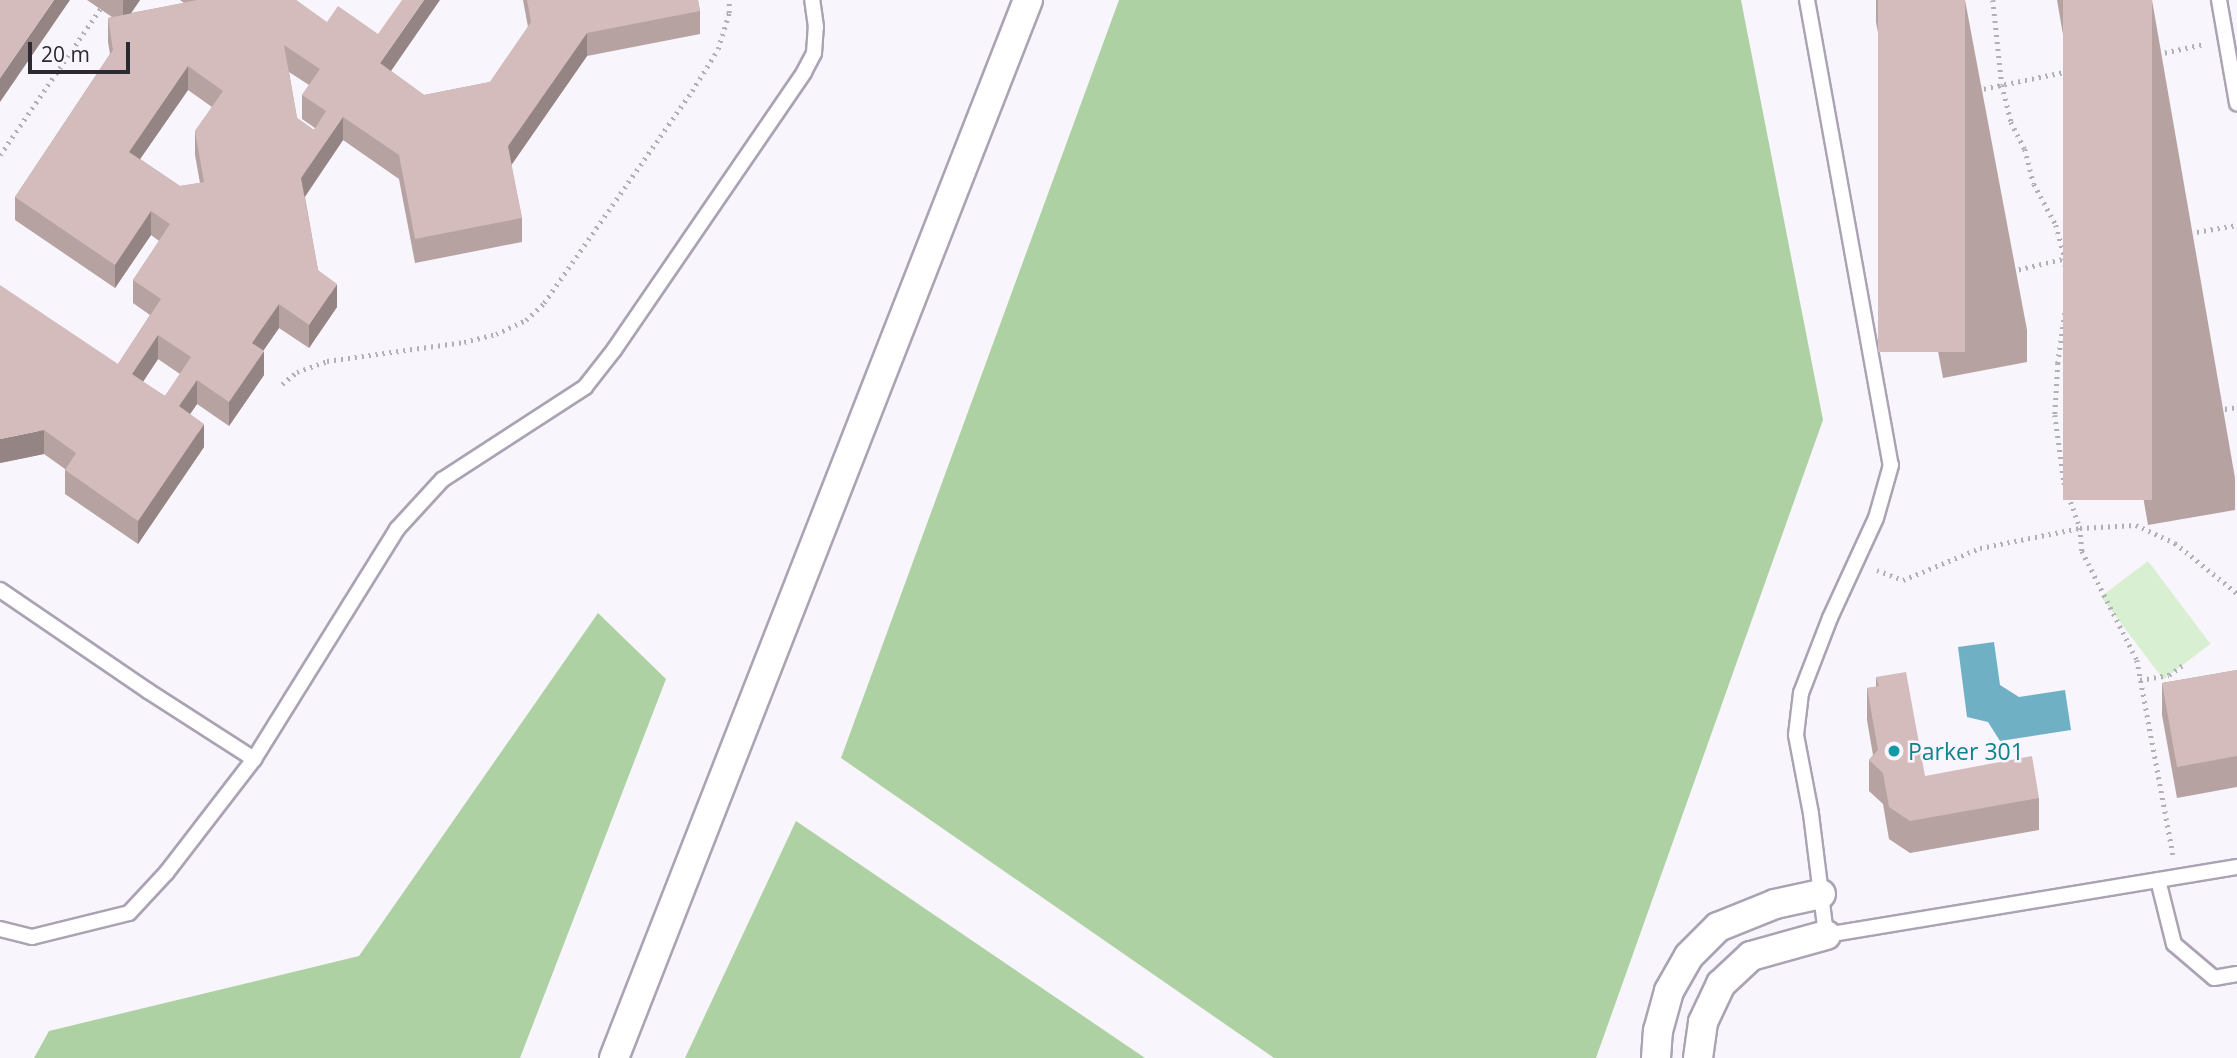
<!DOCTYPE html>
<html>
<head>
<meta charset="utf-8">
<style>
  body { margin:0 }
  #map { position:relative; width:2237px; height:1058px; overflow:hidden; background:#f9f5fc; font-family:"Open Sans",sans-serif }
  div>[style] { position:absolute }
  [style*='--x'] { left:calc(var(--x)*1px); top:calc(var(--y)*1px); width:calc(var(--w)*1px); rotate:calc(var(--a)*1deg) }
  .green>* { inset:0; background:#d9efd2; transform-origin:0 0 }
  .forest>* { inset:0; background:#aed1a3 }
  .water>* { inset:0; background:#6fb0c5 }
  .path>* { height:4.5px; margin-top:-2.25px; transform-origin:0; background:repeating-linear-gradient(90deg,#b3afb6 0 2px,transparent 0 7px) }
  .roads { filter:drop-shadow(2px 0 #aba3b4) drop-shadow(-2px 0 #aba3b4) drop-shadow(0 2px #aba3b4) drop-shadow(0 -2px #aba3b4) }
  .lane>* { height:14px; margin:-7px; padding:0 7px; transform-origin:7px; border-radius:7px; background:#fff }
  .street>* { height:28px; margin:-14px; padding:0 14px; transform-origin:14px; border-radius:14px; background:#fff }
  .wall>* { inset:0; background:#b5a2a1 }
  .shaded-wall>* { inset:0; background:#948483 }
  .building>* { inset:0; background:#d3bcbb; transform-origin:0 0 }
  .dots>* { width:19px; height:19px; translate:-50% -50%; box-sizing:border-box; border:4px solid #f9f5fc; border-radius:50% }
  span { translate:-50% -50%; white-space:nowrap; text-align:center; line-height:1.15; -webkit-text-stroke:5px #f9f5fc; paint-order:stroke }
  .culture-label { font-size:23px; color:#0d838f }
  .left { translate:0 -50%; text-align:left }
  .scale { position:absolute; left:28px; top:42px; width:102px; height:32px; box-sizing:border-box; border:4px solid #2d2930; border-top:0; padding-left:9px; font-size:21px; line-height:24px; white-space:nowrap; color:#2d2930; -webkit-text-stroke:5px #f9f5fc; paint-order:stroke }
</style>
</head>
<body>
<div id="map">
  <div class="green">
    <i style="left:2148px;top:561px;width:104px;height:59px;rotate:53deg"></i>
  </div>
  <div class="forest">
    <i style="clip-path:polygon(1119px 0,1741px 0,1823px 420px,1596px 1058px,1274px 1058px,841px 758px)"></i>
    <i style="clip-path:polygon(598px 613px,666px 679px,520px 1058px,34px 1058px,49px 1031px,359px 956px)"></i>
    <i style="clip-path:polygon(796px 821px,1145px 1058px,685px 1058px)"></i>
  </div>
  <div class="water">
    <i style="clip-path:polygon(1994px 642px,2000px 685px,2019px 697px,2065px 690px,2071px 730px,2000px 741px,1988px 722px,1967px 717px,1958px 647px)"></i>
  </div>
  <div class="path">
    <i style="--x:1993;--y:0;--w:85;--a:84"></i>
    <i style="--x:2002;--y:85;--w:38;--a:76"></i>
    <i style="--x:2011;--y:122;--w:30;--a:63"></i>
    <i style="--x:2025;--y:149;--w:36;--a:76"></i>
    <i style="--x:2034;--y:184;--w:47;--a:61.8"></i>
    <i style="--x:2056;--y:225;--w:34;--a:75"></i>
    <i style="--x:2065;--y:258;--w:41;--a:87.2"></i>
    <i style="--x:2067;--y:299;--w:65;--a:98"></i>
    <i style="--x:2058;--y:363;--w:52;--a:93.3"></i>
    <i style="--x:2055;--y:415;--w:68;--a:82.3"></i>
    <i style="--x:2064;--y:482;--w:49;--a:70.8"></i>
    <i style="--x:2080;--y:528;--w:23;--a:85"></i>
    <i style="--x:2082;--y:551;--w:122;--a:63.2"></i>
    <i style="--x:2137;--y:660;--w:198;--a:79.5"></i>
    <i style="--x:2158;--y:54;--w:47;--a:-12.3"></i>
    <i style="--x:1977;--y:90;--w:94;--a:-11.7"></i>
    <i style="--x:0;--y:155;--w:188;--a:-55.6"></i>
    <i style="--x:2190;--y:233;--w:48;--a:-9.7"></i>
    <i style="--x:2012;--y:271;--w:90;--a:-13.4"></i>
    <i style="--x:282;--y:384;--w:19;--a:-39"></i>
    <i style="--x:297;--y:372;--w:32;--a:-20"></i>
    <i style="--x:327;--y:361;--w:138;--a:-7.9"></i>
    <i style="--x:464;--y:342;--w:33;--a:-14"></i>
    <i style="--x:496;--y:334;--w:33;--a:-25"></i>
    <i style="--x:526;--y:320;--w:25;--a:-43"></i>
    <i style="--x:544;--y:303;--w:259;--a:-55.1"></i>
    <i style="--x:692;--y:91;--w:49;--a:-58.2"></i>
    <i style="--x:718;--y:49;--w:38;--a:-73"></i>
    <i style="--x:729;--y:13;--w:13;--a:-90"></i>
    <i style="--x:2218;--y:410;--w:19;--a:-9"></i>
    <i style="--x:1877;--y:570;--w:28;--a:21"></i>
    <i style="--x:1903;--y:580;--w:83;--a:-22.6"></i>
    <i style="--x:1980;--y:548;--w:102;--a:-11.3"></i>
    <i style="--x:2080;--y:528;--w:56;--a:-3.1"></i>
    <i style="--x:2136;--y:525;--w:43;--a:24.8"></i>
    <i style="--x:2175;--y:543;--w:80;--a:38.9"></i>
    <i style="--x:2140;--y:680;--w:29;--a:-10"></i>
    <i style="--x:2169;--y:675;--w:19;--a:-36"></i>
  </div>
  <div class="roads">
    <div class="lane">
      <i style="--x:1807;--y:0;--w:473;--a:79.8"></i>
      <i style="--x:1891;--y:465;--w:55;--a:105.8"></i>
      <i style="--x:1876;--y:518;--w:110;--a:114.7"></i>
      <i style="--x:1830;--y:618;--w:80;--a:111.1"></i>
      <i style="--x:1801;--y:693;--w:42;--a:96.8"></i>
      <i style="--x:1796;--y:735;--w:80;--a:79.2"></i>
      <i style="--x:1811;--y:814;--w:122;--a:82.9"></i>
      <i style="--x:1826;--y:935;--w:417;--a:-9.4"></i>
      <i style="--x:2219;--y:0;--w:105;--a:80.1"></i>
      <i style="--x:0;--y:590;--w:179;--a:34.3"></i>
      <i style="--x:148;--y:691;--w:126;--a:32.7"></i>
      <i style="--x:2158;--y:880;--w:66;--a:76"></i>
      <i style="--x:2174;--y:944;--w:52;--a:40.4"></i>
      <i style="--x:2214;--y:978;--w:23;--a:-10"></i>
      <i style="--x:0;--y:929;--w:33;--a:14"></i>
      <i style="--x:32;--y:937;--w:100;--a:-13.9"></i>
      <i style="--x:129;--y:913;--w:56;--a:-47.2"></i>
      <i style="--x:167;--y:872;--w:143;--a:-52.4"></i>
      <i style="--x:254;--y:759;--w:271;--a:-58.1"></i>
      <i style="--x:397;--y:529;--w:67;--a:-47.4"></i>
      <i style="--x:442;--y:480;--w:171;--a:-33"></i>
      <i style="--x:585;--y:387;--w:47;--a:-51.9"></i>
      <i style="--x:614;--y:350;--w:337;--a:-55.6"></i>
      <i style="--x:804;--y:72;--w:21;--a:-62"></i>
      <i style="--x:814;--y:53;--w:26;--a:-86"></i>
      <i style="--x:816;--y:27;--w:27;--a:-98"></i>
    </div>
    <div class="street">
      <i style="--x:614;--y:1058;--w:1136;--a:-68.63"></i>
      <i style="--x:1656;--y:1058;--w:27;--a:-86"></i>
      <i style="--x:1658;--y:1031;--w:41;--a:-74.6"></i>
      <i style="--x:1669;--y:991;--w:40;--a:-60.3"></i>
      <i style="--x:1689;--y:956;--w:41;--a:-45"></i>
      <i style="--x:1718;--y:927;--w:61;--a:-22"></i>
      <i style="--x:1775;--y:904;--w:47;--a:-12.3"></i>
      <i style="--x:1698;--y:1058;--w:36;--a:-82"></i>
      <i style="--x:1703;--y:1022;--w:42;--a:-64.7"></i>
      <i style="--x:1721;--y:984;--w:41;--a:-43"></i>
      <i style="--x:1751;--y:956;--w:78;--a:-15.6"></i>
    </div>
  </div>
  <div class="wall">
    <i style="clip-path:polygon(evenodd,87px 0,140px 0,131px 13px,184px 3px,180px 0,296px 0,391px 71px,424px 95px,490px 82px,528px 27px,523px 0,698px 0,700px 11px,700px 34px,587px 56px,511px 165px,522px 218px,522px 242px,415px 263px,399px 179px,343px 140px,305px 197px,318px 270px,337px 307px,309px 348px,279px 328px,263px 351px,264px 375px,229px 426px,197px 404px,190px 414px,204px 447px,138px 544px,65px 494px,65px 469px,44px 454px,0 463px,118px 364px,150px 315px,133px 303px,133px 280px,159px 241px,151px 235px,115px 288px,15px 220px,15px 197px,110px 54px,108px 42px,108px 18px,112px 17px,87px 0,289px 72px,309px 85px,302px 95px,302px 119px,315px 128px,314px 130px,297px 118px,289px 72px,87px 0,188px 90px,212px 107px,195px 131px,195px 155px,200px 183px,180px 186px,140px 159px,188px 90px,87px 0,158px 359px,180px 374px,165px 396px,143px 382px,158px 359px)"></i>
    <i style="clip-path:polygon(1876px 0,1965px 0,2027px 330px,2027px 362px,1943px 378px,1876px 22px)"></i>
    <i style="clip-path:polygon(2057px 0,2152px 0,2235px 478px,2235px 510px,2148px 525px)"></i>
    <i style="clip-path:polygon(2237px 670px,2237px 787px,2177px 798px,2162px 715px,2162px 683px)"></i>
    <i style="clip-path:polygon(1876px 677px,1925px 776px,2039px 798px,2039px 830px,1910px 853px,1889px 839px,1883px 804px,1869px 791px,1869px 760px,1873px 755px,1867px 720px,1867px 688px,1876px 687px)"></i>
  </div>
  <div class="shaded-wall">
    <i style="clip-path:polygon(54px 0,70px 0,0 102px,0 78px)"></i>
    <i style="clip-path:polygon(124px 0,140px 0,123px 25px,123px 1px)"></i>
    <i style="clip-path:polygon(424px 0,440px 0,380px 87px,380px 63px)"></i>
    <i style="clip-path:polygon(587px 33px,587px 56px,508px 170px,508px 146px)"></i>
    <i style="clip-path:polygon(188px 66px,188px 90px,129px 175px,129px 152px)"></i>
    <i style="clip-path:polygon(343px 117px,343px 140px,301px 202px,301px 178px)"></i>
    <i style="clip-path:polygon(151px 211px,151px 235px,115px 288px,115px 265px)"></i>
    <i style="clip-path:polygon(337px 284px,337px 307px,309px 348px,309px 325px)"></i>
    <i style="clip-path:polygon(279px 304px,279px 328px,252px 367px,252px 343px)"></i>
    <i style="clip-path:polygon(158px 335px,158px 359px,132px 398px,132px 374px)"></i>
    <i style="clip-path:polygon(264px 351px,264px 375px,229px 426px,229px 402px)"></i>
    <i style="clip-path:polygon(197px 380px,197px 404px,179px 430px,179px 406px)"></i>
    <i style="clip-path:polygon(204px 424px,204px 447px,138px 544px,138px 521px)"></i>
    <i style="clip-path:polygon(44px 430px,44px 454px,0 463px,0 439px)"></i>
  </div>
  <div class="building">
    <i style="clip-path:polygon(0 0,54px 0,0 78px)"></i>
    <i style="clip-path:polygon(evenodd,197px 0,296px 0,327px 22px,338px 6px,378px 34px,402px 0,424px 0,380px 63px,424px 95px,490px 82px,531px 22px,527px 0,698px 0,700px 11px,587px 33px,508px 146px,522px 218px,415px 239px,399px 155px,343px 117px,301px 178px,318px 270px,337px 284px,309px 325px,279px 304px,252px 343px,264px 351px,229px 402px,197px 380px,179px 406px,204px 424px,138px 521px,65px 470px,76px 453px,44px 430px,0 439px,0 285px,118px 364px,161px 299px,133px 280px,170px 224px,151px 211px,115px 265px,15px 197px,113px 50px,108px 18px,197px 0,284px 45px,320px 69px,302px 95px,326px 111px,314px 130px,297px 118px,284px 45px,197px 0,188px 66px,223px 91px,195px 131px,204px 182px,180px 186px,129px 152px,188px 66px,197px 0,158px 335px,191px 357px,165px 396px,132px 374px,158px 335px)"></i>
    <i style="left:1878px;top:0;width:87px;height:352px"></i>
    <i style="left:2063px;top:0;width:89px;height:500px"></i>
    <i style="clip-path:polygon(2237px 670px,2237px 756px,2177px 767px,2162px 683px)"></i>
    <i style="clip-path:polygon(1906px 672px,1925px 776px,2032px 756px,2039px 798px,1910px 821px,1889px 807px,1883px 773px,1869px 760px,1878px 750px,1867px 688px,1879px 686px,1876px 677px)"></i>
  </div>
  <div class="dots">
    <i style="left:1894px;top:751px;background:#0f9aa8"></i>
  </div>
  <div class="culture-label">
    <span class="left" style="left:1908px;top:751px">Parker 301</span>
  </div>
  <div class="scale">20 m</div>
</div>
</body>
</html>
